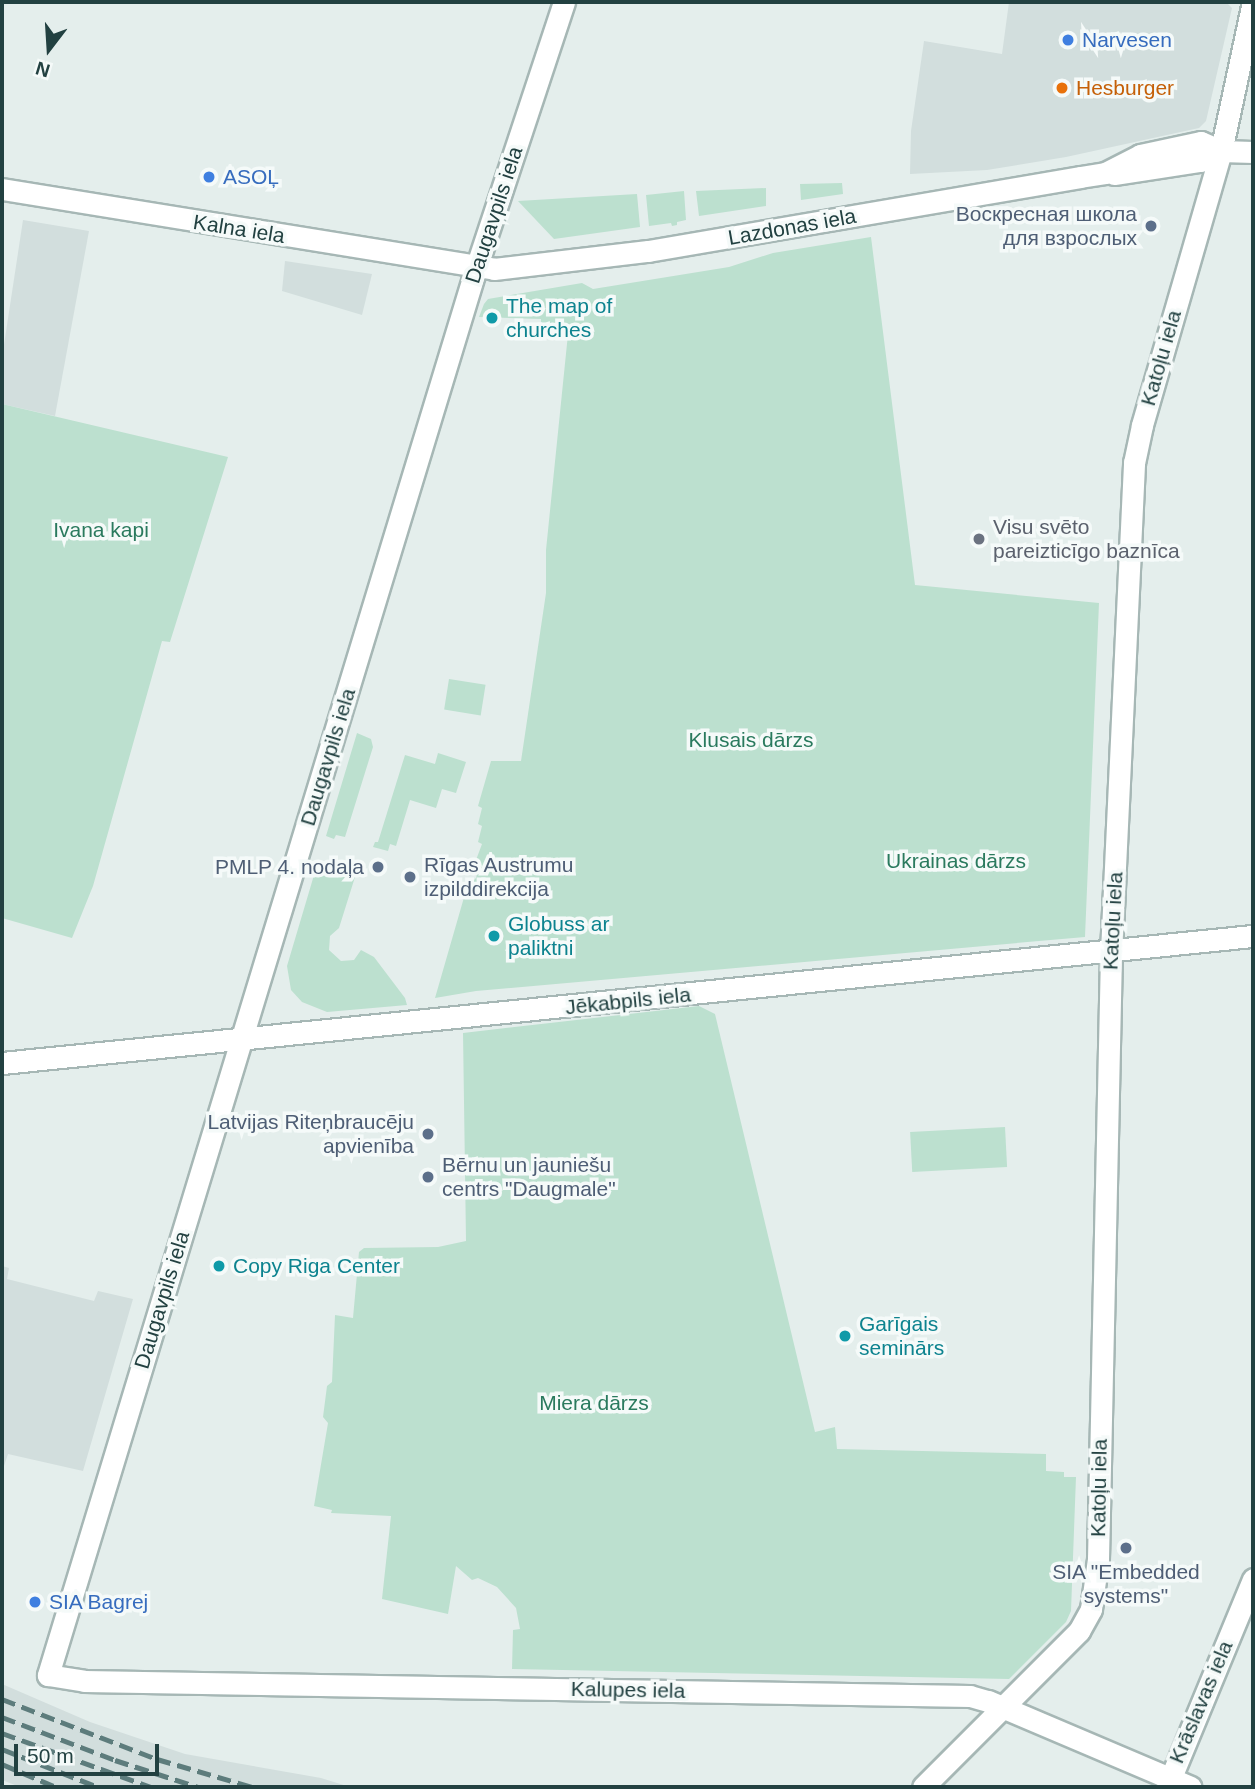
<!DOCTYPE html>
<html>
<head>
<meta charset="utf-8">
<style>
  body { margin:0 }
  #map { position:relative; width:1255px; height:1789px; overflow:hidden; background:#e4eeec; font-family:Arial,sans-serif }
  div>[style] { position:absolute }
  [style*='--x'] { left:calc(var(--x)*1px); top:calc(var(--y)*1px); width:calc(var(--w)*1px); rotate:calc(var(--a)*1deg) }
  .built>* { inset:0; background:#d2dedd }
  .green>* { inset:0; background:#bce0cf; transform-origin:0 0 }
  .roads { filter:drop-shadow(2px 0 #a6b7b5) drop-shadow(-2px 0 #a6b7b5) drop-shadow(0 2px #a6b7b5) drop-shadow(0 -2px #a6b7b5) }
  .minor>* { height:21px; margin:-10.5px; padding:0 10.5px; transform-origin:10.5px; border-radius:10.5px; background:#fff }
  .tertiary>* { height:21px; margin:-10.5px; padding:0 10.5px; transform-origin:10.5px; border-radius:10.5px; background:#fff }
  .rail>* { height:5px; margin-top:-2.5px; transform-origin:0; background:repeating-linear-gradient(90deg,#5d7c7c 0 14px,transparent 0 21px) }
  .dots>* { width:19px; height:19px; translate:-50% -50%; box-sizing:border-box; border:4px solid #f5faf9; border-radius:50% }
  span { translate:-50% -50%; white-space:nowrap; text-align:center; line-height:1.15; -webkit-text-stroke:7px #f5faf9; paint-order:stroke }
  .shop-label { font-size:21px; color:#366cbe }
  .left { translate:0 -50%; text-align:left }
  .food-label { font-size:21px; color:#c56008 }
  .service-label { font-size:21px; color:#4e5e75 }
  .right { translate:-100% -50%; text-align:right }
  .street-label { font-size:21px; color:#224141 }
  .culture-label { font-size:21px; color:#0d838f }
  .worship-label { font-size:21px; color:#5b616d }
  .park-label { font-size:21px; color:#2a7a5e }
  .frame { position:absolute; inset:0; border:4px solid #224141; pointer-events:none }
  .north { position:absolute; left:14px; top:14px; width:70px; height:70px; -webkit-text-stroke:5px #f5faf9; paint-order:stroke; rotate:197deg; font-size:19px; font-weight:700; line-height:28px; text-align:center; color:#224141 }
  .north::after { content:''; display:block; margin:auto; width:24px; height:32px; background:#224141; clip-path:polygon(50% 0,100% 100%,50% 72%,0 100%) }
  .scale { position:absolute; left:14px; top:1744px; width:145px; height:32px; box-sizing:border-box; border:4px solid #224141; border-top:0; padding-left:9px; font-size:21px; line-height:24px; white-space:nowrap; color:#224141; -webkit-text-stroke:5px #f5faf9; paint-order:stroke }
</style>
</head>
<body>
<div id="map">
  <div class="built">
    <i style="clip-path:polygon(1009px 2px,1226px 2px,1232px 8px,1206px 121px,1199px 128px,1066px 157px,987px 170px,910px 174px,911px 131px,924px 41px,1002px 54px)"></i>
    <i style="clip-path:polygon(23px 220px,89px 231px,55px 416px,2px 404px,2px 358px)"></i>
    <i style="clip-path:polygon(285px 261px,372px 274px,362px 315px,282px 291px)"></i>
    <i style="clip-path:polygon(2px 1266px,9px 1268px,7px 1279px,94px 1301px,98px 1291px,133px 1299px,83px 1471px,8px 1454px,2px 1472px)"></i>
    <i style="clip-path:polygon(2px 1684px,90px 1722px,185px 1754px,321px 1778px,350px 1787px,20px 1787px,2px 1780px)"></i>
  </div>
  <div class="green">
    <i style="clip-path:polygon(842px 183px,843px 194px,801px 200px,800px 184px)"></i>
    <i style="clip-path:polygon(766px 188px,766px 206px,699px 216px,696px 191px)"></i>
    <i style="clip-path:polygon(684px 191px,686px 220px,677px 222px,677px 225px,672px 226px,671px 223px,649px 226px,646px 195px)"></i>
    <i style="clip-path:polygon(637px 194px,640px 227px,554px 239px,518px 201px)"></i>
    <i style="clip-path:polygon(871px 237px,915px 585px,1099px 603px,1085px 937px,476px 991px,435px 998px,467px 887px,476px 878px,480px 863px,476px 860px,482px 844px,478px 842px,482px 826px,478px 824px,482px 808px,478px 806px,491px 761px,521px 761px,546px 593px,546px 550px,568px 334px,541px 331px,541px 319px,479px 317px,484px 304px,488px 299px,582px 283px,593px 289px,729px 267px,773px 253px)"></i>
    <i style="clip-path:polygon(2px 404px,228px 457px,170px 642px,162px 641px,93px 886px,72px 938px,2px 918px)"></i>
    <i style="left:449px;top:679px;width:37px;height:31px;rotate:9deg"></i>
    <i style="clip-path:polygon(357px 733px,371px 739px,373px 747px,345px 837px,336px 835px,334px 839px,326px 836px)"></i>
    <i style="clip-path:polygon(438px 753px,466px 762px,456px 793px,442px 789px,436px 808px,410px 800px,396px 846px,390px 844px,388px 851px,373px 847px,375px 842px,378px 842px,405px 755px,435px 764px)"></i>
    <i style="clip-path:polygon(317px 865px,355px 877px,339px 928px,330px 936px,329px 950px,341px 961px,354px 960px,361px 950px,374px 957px,405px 998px,407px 1005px,327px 1012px,302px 1002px,291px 990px,287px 966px)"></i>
    <i style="clip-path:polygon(699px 1006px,715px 1014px,815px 1432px,835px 1427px,837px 1449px,1046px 1454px,1046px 1471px,1064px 1472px,1064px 1477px,1076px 1477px,1071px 1611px,1066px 1622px,1009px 1679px,512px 1669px,513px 1630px,520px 1629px,516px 1608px,497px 1587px,478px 1578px,472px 1580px,456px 1566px,448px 1614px,382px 1599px,391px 1516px,331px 1513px,332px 1510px,314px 1506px,328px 1423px,323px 1417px,327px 1386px,332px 1382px,335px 1315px,353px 1318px,359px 1252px,364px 1248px,438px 1247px,466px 1241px,463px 1033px)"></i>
    <i style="left:1005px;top:1127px;width:40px;height:95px;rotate:87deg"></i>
  </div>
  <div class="roads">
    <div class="minor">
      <i style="--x:564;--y:2;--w:280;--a:108.3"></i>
      <i style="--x:476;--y:268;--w:1471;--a:106.92"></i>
      <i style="--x:48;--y:1675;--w:36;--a:9"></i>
      <i style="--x:84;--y:1681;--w:886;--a:0.97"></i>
      <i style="--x:970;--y:1696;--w:19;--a:16"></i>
      <i style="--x:988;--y:1701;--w:220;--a:23"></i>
      <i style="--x:2;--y:1063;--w:1257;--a:-5.8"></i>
      <i style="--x:923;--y:1787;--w:221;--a:-45"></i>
      <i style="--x:1079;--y:1631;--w:25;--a:-61"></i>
      <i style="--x:1091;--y:1609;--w:50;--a:-82"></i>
      <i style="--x:1098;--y:1559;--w:607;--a:-88.77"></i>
      <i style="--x:1111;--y:952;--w:490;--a:-87.3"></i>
      <i style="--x:1134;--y:463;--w:39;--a:-78"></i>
      <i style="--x:1142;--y:425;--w:285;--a:-73.9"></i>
      <i style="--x:1221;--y:151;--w:152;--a:-77.9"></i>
      <i style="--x:1167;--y:1787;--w:225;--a:-67.5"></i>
    </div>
    <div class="tertiary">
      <i style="--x:1114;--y:174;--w:87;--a:-8.6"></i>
      <i style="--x:1200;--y:161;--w:23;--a:-25"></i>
      <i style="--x:2;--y:189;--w:498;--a:9.2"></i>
      <i style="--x:494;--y:269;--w:155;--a:-6.7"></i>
      <i style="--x:648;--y:251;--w:438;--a:-9.7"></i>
      <i style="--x:1080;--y:177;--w:25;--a:-9"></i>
      <i style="--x:1105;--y:173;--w:39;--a:-27"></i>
      <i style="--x:1140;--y:155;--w:62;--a:-12"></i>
      <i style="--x:1201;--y:142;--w:22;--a:24"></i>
      <i style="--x:1221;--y:151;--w:32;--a:2"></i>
    </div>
  </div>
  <div class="rail">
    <i style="--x:2;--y:1699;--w:166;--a:21.2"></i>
    <i style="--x:157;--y:1759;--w:99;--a:16.4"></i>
    <i style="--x:2;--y:1717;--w:121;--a:20.8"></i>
    <i style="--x:115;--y:1760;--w:87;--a:18"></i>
    <i style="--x:2;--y:1733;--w:158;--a:19.9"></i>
    <i style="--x:2;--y:1749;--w:103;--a:21.6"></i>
    <i style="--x:2;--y:1764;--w:59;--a:23.1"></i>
  </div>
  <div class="dots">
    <i style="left:1068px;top:40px;background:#3f7fe0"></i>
    <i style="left:1062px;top:88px;background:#e8710a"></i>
    <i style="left:209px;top:177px;background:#3f7fe0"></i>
    <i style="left:1151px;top:226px;background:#5c6f8a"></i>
    <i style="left:492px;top:318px;background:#0f9aa8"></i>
    <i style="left:979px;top:539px;background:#6b7280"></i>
    <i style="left:378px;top:867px;background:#5c6f8a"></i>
    <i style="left:410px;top:877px;background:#5c6f8a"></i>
    <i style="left:494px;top:936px;background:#0f9aa8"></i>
    <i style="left:428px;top:1134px;background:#5c6f8a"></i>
    <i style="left:428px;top:1177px;background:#5c6f8a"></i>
    <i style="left:219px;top:1266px;background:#0f9aa8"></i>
    <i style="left:845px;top:1336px;background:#0f9aa8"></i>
    <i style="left:1126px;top:1548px;background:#5c6f8a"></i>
    <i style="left:35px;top:1602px;background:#3f7fe0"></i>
  </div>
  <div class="shop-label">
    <span class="left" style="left:1082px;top:40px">Narvesen</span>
    <span class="left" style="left:223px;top:177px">ASOĻ</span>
    <span class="left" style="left:49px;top:1602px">SIA Bagrej</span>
  </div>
  <div class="food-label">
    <span class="left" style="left:1076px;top:88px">Hesburger</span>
  </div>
  <div class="service-label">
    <span class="right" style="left:1137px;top:226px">Воскресная школа<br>для взрослых</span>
    <span class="left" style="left:424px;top:877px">Rīgas Austrumu<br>izpilddirekcija</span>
    <span class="right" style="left:364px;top:867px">PMLP 4. nodaļa</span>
    <span class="right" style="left:414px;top:1134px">Latvijas Riteņbraucēju<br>apvienība</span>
    <span class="left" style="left:442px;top:1177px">Bērnu un jauniešu<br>centrs "Daugmale"</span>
    <span style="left:1126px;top:1584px">SIA "Embedded<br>systems"</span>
  </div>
  <div class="street-label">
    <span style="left:494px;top:215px;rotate:-72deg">Daugavpils iela</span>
    <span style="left:792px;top:227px;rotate:-10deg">Lazdonas iela</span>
    <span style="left:239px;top:229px;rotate:9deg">Kalna iela</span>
    <span style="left:1161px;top:358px;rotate:-74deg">Katoļu iela</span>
    <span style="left:328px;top:757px;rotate:-73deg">Daugavpils iela</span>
    <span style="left:1113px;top:921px;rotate:-87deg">Katoļu iela</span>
    <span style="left:628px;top:1001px;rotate:-6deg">Jēkabpils iela</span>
    <span style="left:162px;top:1300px;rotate:-73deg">Daugavpils iela</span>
    <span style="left:1099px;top:1488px;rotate:-89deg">Katoļu iela</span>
    <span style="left:628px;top:1690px;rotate:1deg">Kalupes iela</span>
    <span style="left:1201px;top:1702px;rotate:-67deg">Krāslavas iela</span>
  </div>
  <div class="culture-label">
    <span class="left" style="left:506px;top:318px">The map of<br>churches</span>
    <span class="left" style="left:508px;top:936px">Globuss ar<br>paliktni</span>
    <span class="left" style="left:233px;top:1266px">Copy Riga Center</span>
    <span class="left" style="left:859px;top:1336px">Garīgais<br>seminārs</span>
  </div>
  <div class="worship-label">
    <span class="left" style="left:993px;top:539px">Visu svēto<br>pareizticīgo baznīca</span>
  </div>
  <div class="park-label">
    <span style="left:101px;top:530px">Ivana kapi</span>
    <span style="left:751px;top:740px">Klusais dārzs</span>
    <span style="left:956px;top:861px">Ukrainas dārzs</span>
    <span style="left:594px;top:1403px">Miera dārzs</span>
  </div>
  <div class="frame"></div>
  <div class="north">N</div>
  <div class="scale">50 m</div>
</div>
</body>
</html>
